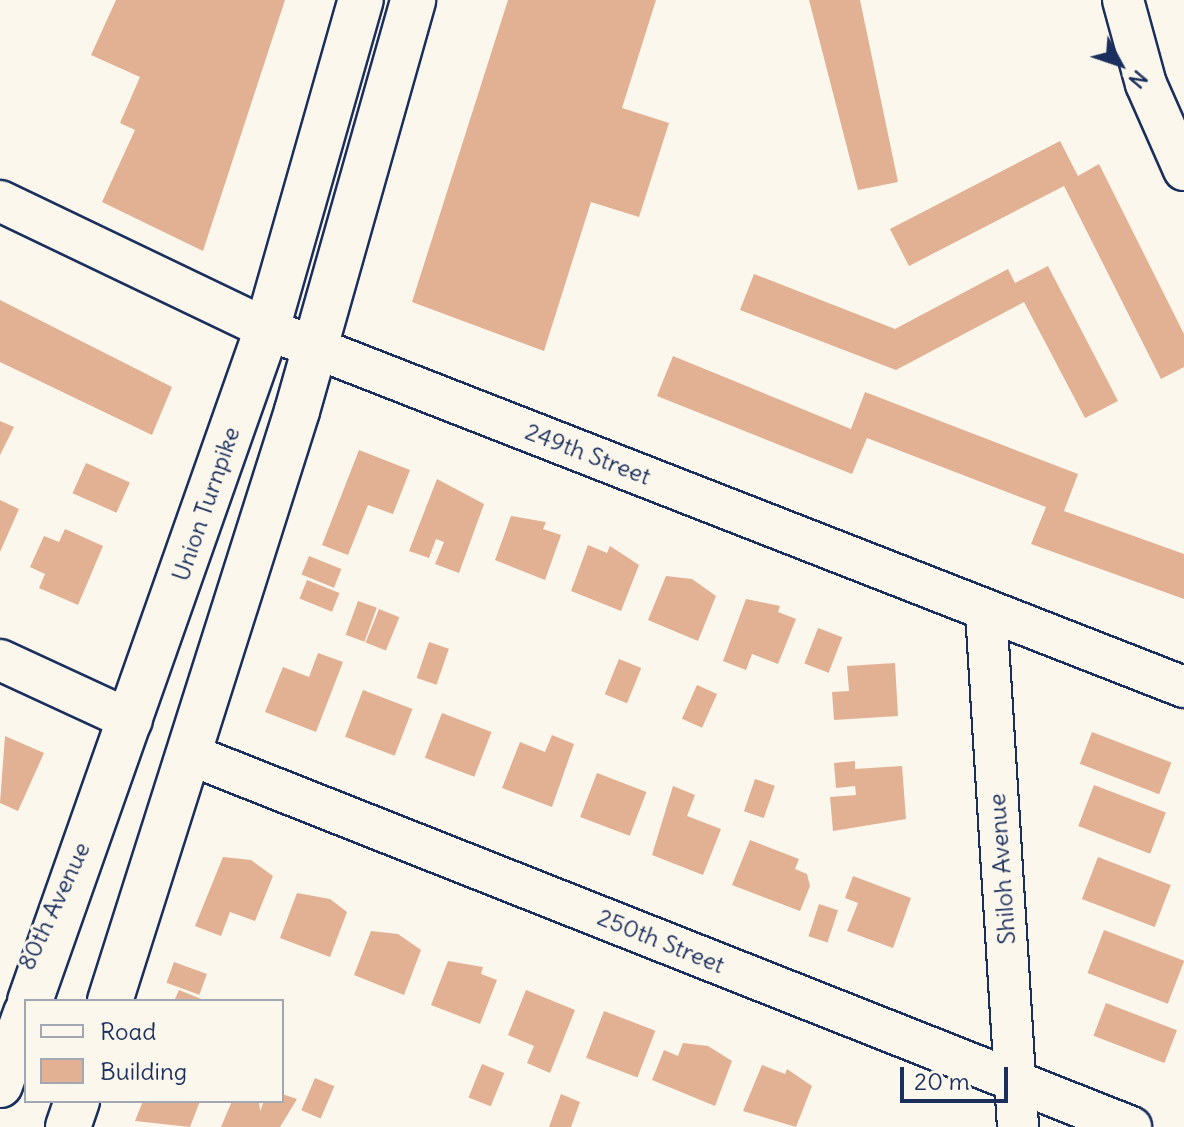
<!DOCTYPE html>
<html>
<head>
<meta charset="utf-8">
<style>
  body { margin:0 }
  #map { position:relative; width:1184px; height:1127px; overflow:hidden; background:#fbf7ec; font-family:Delius,sans-serif }
  div>[style] { position:absolute }
  [style*='--x'] { left:calc(var(--x)*1px); top:calc(var(--y)*1px); width:calc(var(--w)*1px); rotate:calc(var(--a)*1deg) }
  .building>* { inset:0; background:#e2b194; transform-origin:0 0 }
  .roads { filter:drop-shadow(2px 0 #1b2f5e) drop-shadow(-2px 0 #1b2f5e) drop-shadow(0 2px #1b2f5e) drop-shadow(0 -2px #1b2f5e) }
  .minor>* { height:40px; margin:-20px; padding:0 20px; transform-origin:20px; border-radius:20px; background:#fbf7ec }
  .primary>* { height:44px; margin:-22px; padding:0 22px; transform-origin:22px; border-radius:22px; background:#fbf7ec }
  span { translate:-50% -50%; white-space:nowrap; text-align:center; line-height:1.15; -webkit-text-stroke:6px #fbf7ec; paint-order:stroke }
  .street-label { font-size:24px; color:#1b2f5e }
  .legend { position:absolute; left:24px; top:999px; width:260px; height:104px; box-sizing:border-box; background:#fbf7ec; border:2px solid #a1a7b3; margin:0; padding:10px 14px; list-style:none; font-size:24px; color:#1b2f5e }
  .legend li { display:flex; align-items:center; gap:16px; height:40px }
  .legend b { width:40px; border:2px solid #a1a7b3 }
  .north { position:absolute; left:1080px; top:24px; width:80px; height:80px; -webkit-text-stroke:6px #fbf7ec; paint-order:stroke; rotate:130deg; font-size:22px; font-weight:700; line-height:32px; text-align:center; color:#1b2f5e }
  .north::after { content:''; display:block; margin:auto; width:28px; height:36px; background:#1b2f5e; clip-path:polygon(50% 0,100% 100%,50% 72%,0 100%) }
  .scale { position:absolute; left:900px; top:1067px; width:108px; height:36px; box-sizing:border-box; border:4px solid #1b2f5e; border-top:0; padding-left:10px; font-size:24px; line-height:28px; white-space:nowrap; color:#1b2f5e; -webkit-text-stroke:6px #fbf7ec; paint-order:stroke }
</style>
</head>
<body>
<div id="map">
  <div class="building">
    <i style="clip-path:polygon(116px 0,285px 0,203px 251px,102px 202px,135px 130px,120px 123px,140px 77px,91px 55px)"></i>
    <i style="clip-path:polygon(508px 0,656px 0,622px 108px,669px 123px,639px 217px,591px 202px,544px 351px,412px 302px)"></i>
    <i style="clip-path:polygon(809px 0,860px 0,898px 182px,858px 190px)"></i>
    <i style="clip-path:polygon(1060px 141px,1078px 176px,1099px 164px,1184px 334px,1184px 367px,1161px 379px,1064px 186px,909px 266px,890px 229px)"></i>
    <i style="clip-path:polygon(1048px 266px,1118px 401px,1085px 418px,1024px 302px,896px 370px,740px 310px,754px 274px,895px 329px,1008px 269px,1015px 283px)"></i>
    <i style="clip-path:polygon(0 300px,172px 387px,152px 435px,0 362px)"></i>
    <i style="clip-path:polygon(673px 356px,851px 429px,865px 392px,1078px 474px,1064px 511px,1184px 554px,1184px 599px,1031px 544px,1046px 507px,867px 438px,852px 474px,657px 396px)"></i>
    <i style="clip-path:polygon(0 421px,14px 427px,0 455px)"></i>
    <i style="clip-path:polygon(359px 450px,410px 470px,393px 514px,368px 505px,348px 555px,322px 545px)"></i>
    <i style="left:86px;top:463px;width:48px;height:33px;rotate:24deg"></i>
    <i style="clip-path:polygon(437px 479px,484px 504px,459px 573px,435px 564px,444px 542px,436px 539px,429px 558px,409px 551px)"></i>
    <i style="clip-path:polygon(0 500px,19px 509px,0 552px)"></i>
    <i style="clip-path:polygon(511px 516px,546px 522px,543px 529px,561px 535px,545px 580px,495px 560px)"></i>
    <i style="clip-path:polygon(65px 529px,103px 546px,78px 605px,39px 588px,45px 574px,30px 567px,44px 536px,59px 542px)"></i>
    <i style="clip-path:polygon(588px 545px,607px 553px,610px 546px,639px 565px,621px 611px,571px 591px)"></i>
    <i style="left:309px;top:556px;width:35px;height:20px;rotate:22deg"></i>
    <i style="clip-path:polygon(666px 576px,692px 579px,716px 596px,698px 641px,648px 620px)"></i>
    <i style="left:307px;top:580px;width:35px;height:20px;rotate:22deg"></i>
    <i style="clip-path:polygon(746px 599px,780px 606px,778px 612px,796px 619px,778px 664px,752px 654px,746px 670px,723px 661px)"></i>
    <i style="left:358px;top:601px;width:20px;height:36px;rotate:20deg"></i>
    <i style="left:379px;top:609px;width:22px;height:36px;rotate:22deg"></i>
    <i style="left:818px;top:628px;width:26px;height:38px;rotate:21deg"></i>
    <i style="left:429px;top:642px;width:21px;height:38px;rotate:19deg"></i>
    <i style="clip-path:polygon(318px 653px,343px 662px,316px 732px,265px 712px,283px 667px,309px 677px)"></i>
    <i style="left:619px;top:659px;width:24px;height:38px;rotate:22deg"></i>
    <i style="clip-path:polygon(895px 663px,898px 716px,834px 720px,832px 692px,849px 691px,847px 666px)"></i>
    <i style="left:697px;top:685px;width:22px;height:37px;rotate:24deg"></i>
    <i style="left:363px;top:690px;width:53px;height:50px;rotate:21deg"></i>
    <i style="left:442px;top:713px;width:53px;height:48px;rotate:21deg"></i>
    <i style="left:1092px;top:732px;width:85px;height:34px;rotate:21deg"></i>
    <i style="clip-path:polygon(552px 735px,574px 744px,552px 807px,502px 788px,520px 742px,545px 752px)"></i>
    <i style="clip-path:polygon(5px 736px,44px 753px,18px 811px,0 803px)"></i>
    <i style="clip-path:polygon(855px 761px,855px 769px,902px 766px,906px 819px,833px 831px,830px 797px,856px 795px,855px 786px,836px 788px,834px 763px)"></i>
    <i style="left:597px;top:773px;width:53px;height:47px;rotate:21deg"></i>
    <i style="left:755px;top:779px;width:21px;height:34px;rotate:19deg"></i>
    <i style="left:1094px;top:785px;width:77px;height:44px;rotate:21deg"></i>
    <i style="clip-path:polygon(673px 786px,695px 795px,687px 816px,721px 829px,703px 875px,652px 855px)"></i>
    <i style="clip-path:polygon(750px 840px,799px 859px,795px 869px,807px 874px,810px 886px,800px 911px,732px 885px)"></i>
    <i style="clip-path:polygon(223px 857px,251px 860px,273px 876px,255px 921px,230px 912px,221px 936px,195px 926px)"></i>
    <i style="left:1098px;top:857px;width:78px;height:45px;rotate:21deg"></i>
    <i style="clip-path:polygon(853px 876px,911px 898px,893px 948px,847px 931px,858px 903px,845px 898px)"></i>
    <i style="clip-path:polygon(297px 893px,330px 899px,347px 912px,330px 957px,280px 938px)"></i>
    <i style="left:819px;top:904px;width:20px;height:34px;rotate:18deg"></i>
    <i style="left:1104px;top:930px;width:86px;height:46px;rotate:21deg"></i>
    <i style="clip-path:polygon(371px 931px,398px 934px,421px 950px,404px 995px,354px 975px)"></i>
    <i style="clip-path:polygon(448px 961px,483px 967px,481px 974px,497px 980px,480px 1024px,431px 1005px)"></i>
    <i style="left:174px;top:962px;width:35px;height:22px;rotate:20deg"></i>
    <i style="clip-path:polygon(179px 990px,206px 1001px,174px 1001px)"></i>
    <i style="clip-path:polygon(526px 990px,575px 1010px,550px 1073px,527px 1063px,534px 1046px,508px 1035px)"></i>
    <i style="left:1106px;top:1003px;width:76px;height:35px;rotate:21deg"></i>
    <i style="left:604px;top:1011px;width:55px;height:50px;rotate:21deg"></i>
    <i style="clip-path:polygon(683px 1043px,708px 1046px,732px 1061px,715px 1106px,652px 1080px,664px 1050px,678px 1056px)"></i>
    <i style="left:482px;top:1064px;width:24px;height:36px;rotate:22deg"></i>
    <i style="clip-path:polygon(762px 1065px,785px 1074px,787px 1069px,812px 1086px,796px 1127px,743px 1111px)"></i>
    <i style="left:315px;top:1078px;width:21px;height:35px;rotate:23deg"></i>
    <i style="clip-path:polygon(282px 1094px,297px 1099px,280px 1127px,221px 1127px,232px 1101px,259px 1101px,260px 1111px,264px 1101px,282px 1101px)"></i>
    <i style="clip-path:polygon(561px 1094px,580px 1102px,571px 1127px,549px 1127px)"></i>
    <i style="clip-path:polygon(143px 1101px,200px 1101px,190px 1127px,135px 1121px)"></i>
  </div>
  <div class="roads">
    <div class="minor">
      <i style="--x:1123;--y:0;--w:87;--a:74.7"></i>
      <i style="--x:1146;--y:84;--w:94;--a:66.2"></i>
      <i style="--x:0;--y:201;--w:296;--a:25.6"></i>
      <i style="--x:267;--y:329;--w:984;--a:21.33"></i>
      <i style="--x:986;--y:611;--w:517;--a:86.45"></i>
      <i style="--x:0;--y:660;--w:145;--a:24.8"></i>
      <i style="--x:191;--y:755;--w:1011;--a:21.59"></i>
    </div>
    <div class="primary">
      <i style="--x:30;--y:1001;--w:713;--a:-70.57"></i>
      <i style="--x:267;--y:329;--w:342;--a:-74.1"></i>
      <i style="--x:110;--y:1001;--w:619;--a:-72.41"></i>
      <i style="--x:297;--y:411;--w:427;--a:-74.2"></i>
      <i style="--x:0;--y:1085;--w:77;--a:-70.1"></i>
      <i style="--x:68;--y:1127;--w:28;--a:-71"></i>
    </div>
  </div>
  <div class="street-label">
    <span style="left:588px;top:454px;rotate:21deg">249th Street</span>
    <span style="left:206px;top:504px;rotate:-71deg">Union Turnpike</span>
    <span style="left:1002px;top:869px;rotate:-94deg">Shiloh Avenue</span>
    <span style="left:54px;top:906px;rotate:-65deg">80th Avenue</span>
    <span style="left:661px;top:941px;rotate:22deg">250th Street</span>
  </div>
  <ul class="legend">
  <li><b style="height:10px;background:#fbf7ec"></b>Road</li>
  <li><b style="height:22px;background:#e2b194"></b>Building</li>
  </ul>
  <div class="north">N</div>
  <div class="scale">20 m</div>
</div>
</body>
</html>
